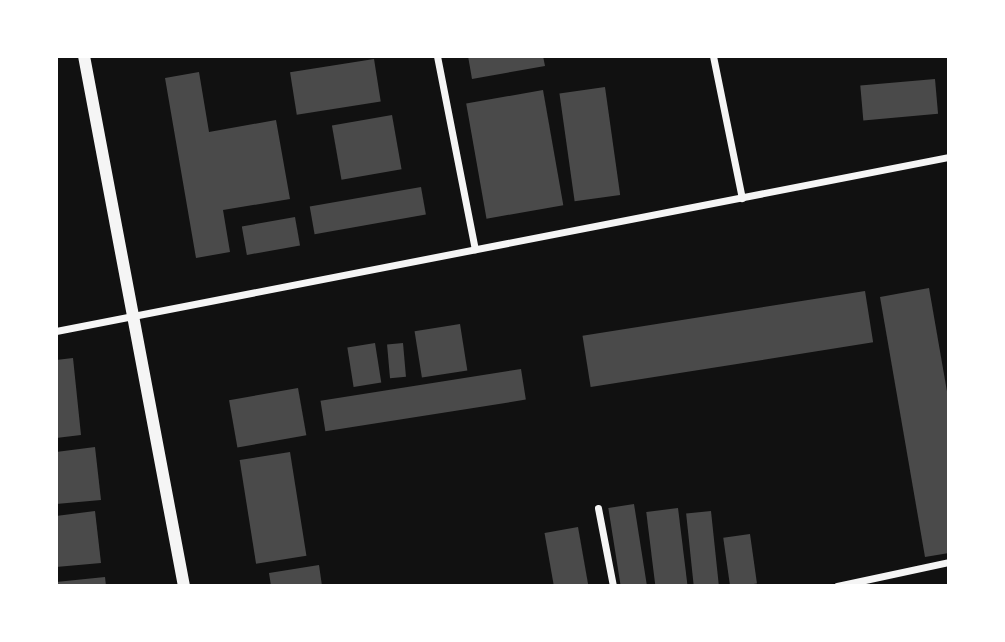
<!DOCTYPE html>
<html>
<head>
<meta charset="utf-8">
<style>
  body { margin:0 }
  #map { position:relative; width:1005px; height:642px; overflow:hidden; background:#111; font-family:Inter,sans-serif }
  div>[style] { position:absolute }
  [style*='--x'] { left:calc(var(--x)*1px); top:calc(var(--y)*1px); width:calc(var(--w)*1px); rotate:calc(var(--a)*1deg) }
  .building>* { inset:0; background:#4a4a4a; transform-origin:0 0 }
  .minor>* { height:7px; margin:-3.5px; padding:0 3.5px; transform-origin:3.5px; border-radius:3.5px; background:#f5f5f5 }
  .tertiary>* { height:12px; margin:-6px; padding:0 6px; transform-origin:6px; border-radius:6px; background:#f5f5f5 }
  span { translate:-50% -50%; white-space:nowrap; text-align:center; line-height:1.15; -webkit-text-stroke:7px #fff; paint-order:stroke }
  .frame { position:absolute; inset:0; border:58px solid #fff; pointer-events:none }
</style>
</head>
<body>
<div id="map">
  <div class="building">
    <i style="clip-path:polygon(468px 56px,543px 56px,545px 66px,472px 79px)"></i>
    <i style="left:374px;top:59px;width:43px;height:85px;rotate:81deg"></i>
    <i style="clip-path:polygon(199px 72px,209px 132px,276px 120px,290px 199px,223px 210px,230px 252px,196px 258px,165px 78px)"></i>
    <i style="left:935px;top:79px;width:35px;height:75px;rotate:85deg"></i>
    <i style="left:605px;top:87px;width:109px;height:46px;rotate:82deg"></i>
    <i style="left:543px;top:90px;width:117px;height:78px;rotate:80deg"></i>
    <i style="left:392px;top:115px;width:55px;height:61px;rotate:80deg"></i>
    <i style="left:421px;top:187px;width:28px;height:113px;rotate:80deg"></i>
    <i style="left:295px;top:217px;width:29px;height:54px;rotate:80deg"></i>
    <i style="clip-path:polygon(929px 288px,949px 403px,949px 553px,925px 557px,880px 297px)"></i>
    <i style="left:865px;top:291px;width:52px;height:286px;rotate:81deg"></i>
    <i style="left:460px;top:324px;width:47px;height:46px;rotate:81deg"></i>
    <i style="left:375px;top:343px;width:40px;height:28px;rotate:81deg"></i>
    <i style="left:403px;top:343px;width:34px;height:16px;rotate:85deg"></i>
    <i style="clip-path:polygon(73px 358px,81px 435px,56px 438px,56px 360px)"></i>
    <i style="left:521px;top:369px;width:31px;height:203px;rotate:81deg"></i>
    <i style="left:298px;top:388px;width:48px;height:70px;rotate:80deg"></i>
    <i style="clip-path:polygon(95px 447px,101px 500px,56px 504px,56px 452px)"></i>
    <i style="left:290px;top:452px;width:105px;height:51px;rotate:81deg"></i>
    <i style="left:634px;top:504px;width:83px;height:26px;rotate:81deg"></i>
    <i style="left:678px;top:508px;width:79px;height:32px;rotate:83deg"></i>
    <i style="clip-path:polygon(95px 511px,101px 563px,56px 567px,56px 516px)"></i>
    <i style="left:711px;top:511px;width:75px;height:25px;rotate:84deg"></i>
    <i style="left:578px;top:527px;width:60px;height:34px;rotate:80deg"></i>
    <i style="left:750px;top:534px;width:50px;height:27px;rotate:82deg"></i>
    <i style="clip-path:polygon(319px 565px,322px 586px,271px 586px,269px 573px)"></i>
    <i style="clip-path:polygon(105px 577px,106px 586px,56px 586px,56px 582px)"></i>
  </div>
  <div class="minor">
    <i style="--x:437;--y:56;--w:197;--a:78.9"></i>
    <i style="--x:713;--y:56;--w:145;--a:78.5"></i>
    <i style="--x:56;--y:331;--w:910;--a:-11.03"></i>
    <i style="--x:598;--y:508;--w:79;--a:79.1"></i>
    <i style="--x:837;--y:586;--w:115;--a:-12.1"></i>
  </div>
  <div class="tertiary">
    <i style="--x:84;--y:56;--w:539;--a:79.32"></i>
  </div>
  <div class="frame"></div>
</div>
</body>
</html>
